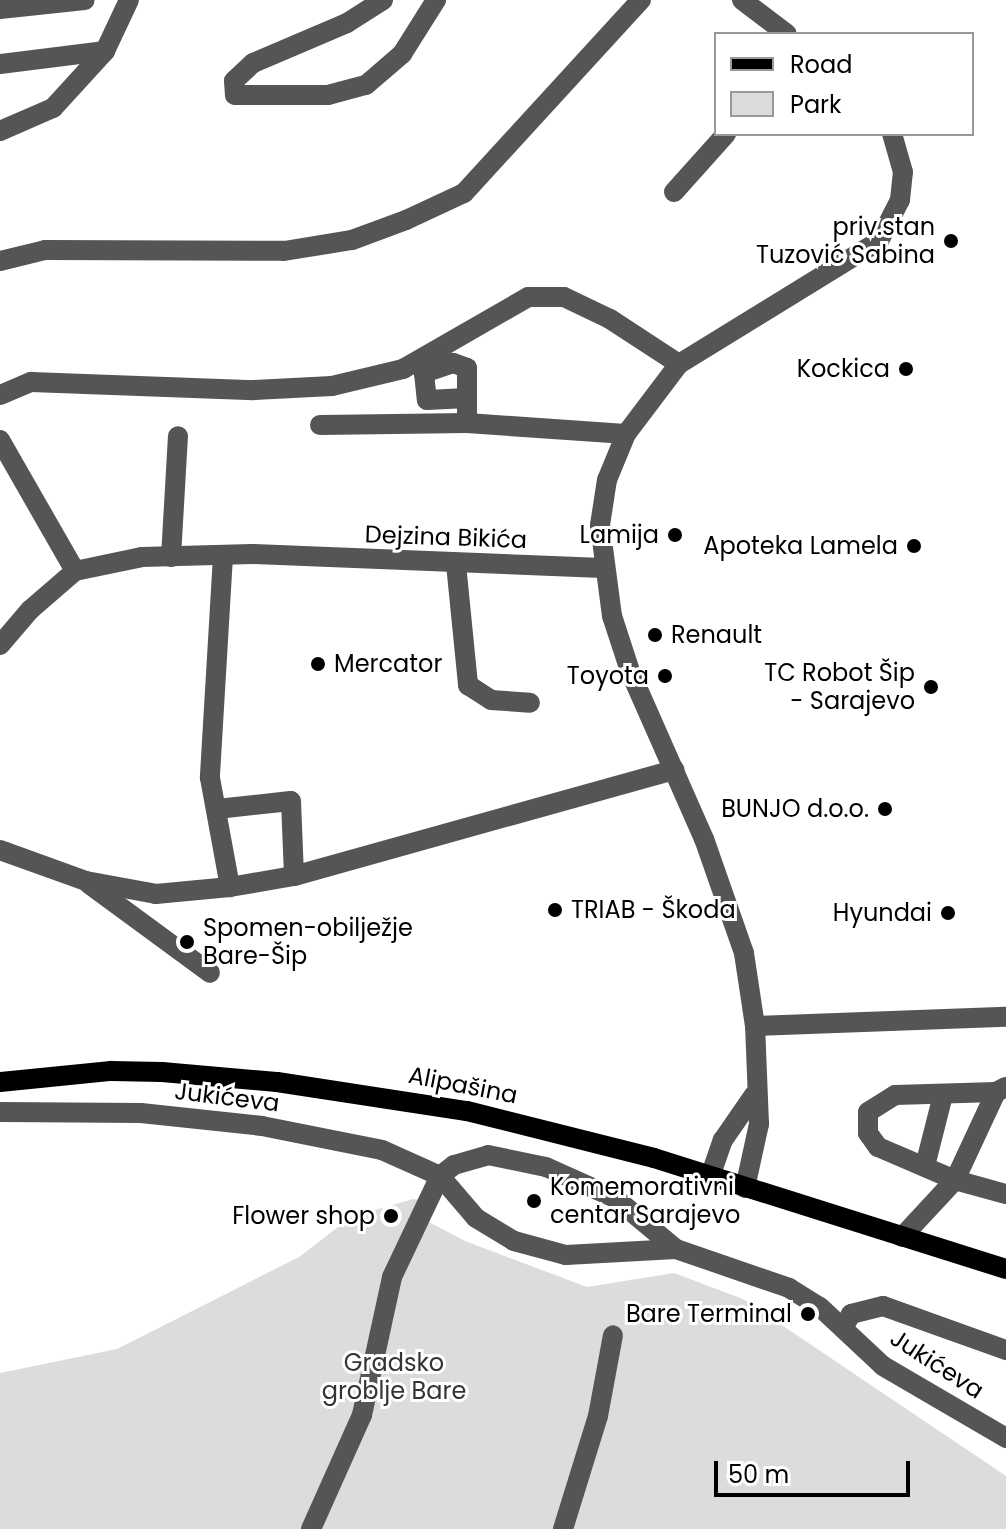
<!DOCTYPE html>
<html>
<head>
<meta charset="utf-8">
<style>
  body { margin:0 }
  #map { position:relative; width:1006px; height:1529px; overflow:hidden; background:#fff; font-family:Poppins,sans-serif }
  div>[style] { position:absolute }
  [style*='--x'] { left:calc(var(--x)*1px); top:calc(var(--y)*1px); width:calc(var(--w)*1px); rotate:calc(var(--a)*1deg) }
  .green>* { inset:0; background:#dcdcdc }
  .minor>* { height:20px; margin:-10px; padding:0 10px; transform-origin:10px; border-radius:10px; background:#555 }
  .major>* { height:20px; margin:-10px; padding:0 10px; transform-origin:10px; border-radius:10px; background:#000 }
  .dots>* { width:22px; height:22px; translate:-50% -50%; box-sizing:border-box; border:4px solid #fff; border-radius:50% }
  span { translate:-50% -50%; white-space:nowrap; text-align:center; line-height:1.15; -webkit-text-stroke:6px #fff; paint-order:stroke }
  .poi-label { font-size:24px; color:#000 }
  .right { translate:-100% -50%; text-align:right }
  .left { translate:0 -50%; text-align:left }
  .street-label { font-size:24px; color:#000 }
  .park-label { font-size:24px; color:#333 }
  .legend { position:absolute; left:714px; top:32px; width:260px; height:104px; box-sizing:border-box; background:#fff; border:2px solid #999; margin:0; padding:10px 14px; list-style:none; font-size:24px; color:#000 }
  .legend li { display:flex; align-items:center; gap:16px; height:40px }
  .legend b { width:40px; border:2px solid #999 }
  .scale { position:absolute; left:714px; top:1461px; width:196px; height:36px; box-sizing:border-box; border:4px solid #000; border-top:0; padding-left:10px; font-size:24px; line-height:28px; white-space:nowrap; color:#000; -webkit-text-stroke:6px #fff; paint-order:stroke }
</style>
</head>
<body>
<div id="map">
  <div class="green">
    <i style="clip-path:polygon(413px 1199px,432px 1202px,427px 1221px,465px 1241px,587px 1287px,674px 1273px,743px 1299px,1006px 1476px,1006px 1529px,0 1529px,0 1373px,117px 1349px,299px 1257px,351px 1217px)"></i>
  </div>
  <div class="minor">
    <i style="--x:383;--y:0;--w:43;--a:147.4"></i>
    <i style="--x:347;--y:23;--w:102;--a:156.9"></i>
    <i style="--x:253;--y:63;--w:26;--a:137"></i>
    <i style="--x:234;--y:81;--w:14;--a:86"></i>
    <i style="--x:235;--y:95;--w:93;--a:0"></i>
    <i style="--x:328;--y:95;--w:39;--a:-15"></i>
    <i style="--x:366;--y:85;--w:48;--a:-40.7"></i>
    <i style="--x:402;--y:54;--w:64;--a:-57.8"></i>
    <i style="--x:742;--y:0;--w:56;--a:37.1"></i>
    <i style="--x:0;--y:9;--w:85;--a:-6"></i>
    <i style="--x:0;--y:64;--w:106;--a:-7.1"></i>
    <i style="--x:0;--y:131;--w:58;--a:-23.5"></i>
    <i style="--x:53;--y:108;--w:77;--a:-47.6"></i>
    <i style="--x:105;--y:51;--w:56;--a:-64.8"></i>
    <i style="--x:674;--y:192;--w:78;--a:-48.1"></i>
    <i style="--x:0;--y:261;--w:46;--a:-13.7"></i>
    <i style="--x:45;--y:250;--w:239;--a:0.2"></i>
    <i style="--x:284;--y:251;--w:69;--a:-9.2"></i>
    <i style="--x:352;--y:240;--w:58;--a:-20.3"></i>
    <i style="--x:406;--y:220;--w:64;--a:-25"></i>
    <i style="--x:464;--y:193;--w:262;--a:-47.5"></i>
    <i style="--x:0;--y:395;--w:34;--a:-23"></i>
    <i style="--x:31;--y:382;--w:223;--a:2.1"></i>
    <i style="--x:254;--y:390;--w:78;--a:-2.9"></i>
    <i style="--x:332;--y:386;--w:73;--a:-13.5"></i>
    <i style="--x:403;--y:369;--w:144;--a:-29.9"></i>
    <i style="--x:528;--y:297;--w:36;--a:0"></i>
    <i style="--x:564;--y:297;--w:51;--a:25.6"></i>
    <i style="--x:610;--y:319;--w:82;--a:33.1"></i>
    <i style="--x:467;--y:423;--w:55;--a:-90"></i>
    <i style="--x:467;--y:368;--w:15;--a:-160"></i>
    <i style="--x:453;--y:363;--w:31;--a:161"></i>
    <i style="--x:424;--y:373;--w:27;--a:84"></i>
    <i style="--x:427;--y:400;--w:40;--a:-2.9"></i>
    <i style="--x:320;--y:425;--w:147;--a:-0.8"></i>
    <i style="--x:467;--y:423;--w:159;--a:4"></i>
    <i style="--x:0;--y:440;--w:151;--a:60.2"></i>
    <i style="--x:223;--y:556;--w:222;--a:93.4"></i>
    <i style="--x:210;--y:778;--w:111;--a:79.6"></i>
    <i style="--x:171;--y:557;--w:121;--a:-86.7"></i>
    <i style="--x:456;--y:564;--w:122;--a:84.3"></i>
    <i style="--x:468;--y:685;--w:27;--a:33"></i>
    <i style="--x:491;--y:700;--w:39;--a:4"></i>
    <i style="--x:0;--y:645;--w:46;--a:-49.4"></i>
    <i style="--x:30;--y:610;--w:60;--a:-40.9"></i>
    <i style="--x:75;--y:571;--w:68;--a:-11.8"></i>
    <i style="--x:142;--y:557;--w:110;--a:-1.6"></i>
    <i style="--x:252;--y:554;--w:351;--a:2.3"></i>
    <i style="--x:217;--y:809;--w:74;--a:-6.2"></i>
    <i style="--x:291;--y:801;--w:75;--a:87.7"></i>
    <i style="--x:0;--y:850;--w:91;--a:19.8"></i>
    <i style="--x:86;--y:881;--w:71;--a:10.5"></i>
    <i style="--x:156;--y:894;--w:74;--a:-5.4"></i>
    <i style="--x:230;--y:887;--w:65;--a:-9.8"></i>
    <i style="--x:294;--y:876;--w:395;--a:-15.6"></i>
    <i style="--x:89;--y:884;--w:150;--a:36.3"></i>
    <i style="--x:755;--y:1026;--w:251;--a:-2.1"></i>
    <i style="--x:996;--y:1092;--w:97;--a:115"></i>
    <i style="--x:955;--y:1180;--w:84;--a:-156.8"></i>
    <i style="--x:878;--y:1147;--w:17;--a:-126"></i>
    <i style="--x:868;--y:1133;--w:21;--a:-90"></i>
    <i style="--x:868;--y:1112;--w:32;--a:-32"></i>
    <i style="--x:895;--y:1095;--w:101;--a:-1.7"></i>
    <i style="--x:996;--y:1092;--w:11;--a:-27"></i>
    <i style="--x:0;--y:1112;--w:141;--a:0.4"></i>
    <i style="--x:141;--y:1113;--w:122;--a:6.1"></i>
    <i style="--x:262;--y:1126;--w:122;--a:11.3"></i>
    <i style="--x:382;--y:1150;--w:64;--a:24.1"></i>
    <i style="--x:440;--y:1176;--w:55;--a:49.4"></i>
    <i style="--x:476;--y:1218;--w:44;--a:31.2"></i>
    <i style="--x:514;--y:1241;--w:54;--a:15.1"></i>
    <i style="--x:566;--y:1255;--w:110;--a:-3.1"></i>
    <i style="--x:676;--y:1249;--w:120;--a:19"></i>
    <i style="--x:789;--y:1288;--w:36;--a:32"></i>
    <i style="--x:820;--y:1307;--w:86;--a:43.1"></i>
    <i style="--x:883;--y:1366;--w:143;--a:30.3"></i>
    <i style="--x:925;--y:1166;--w:73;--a:-75.8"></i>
    <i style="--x:710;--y:1177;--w:39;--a:-71"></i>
    <i style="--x:723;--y:1140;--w:55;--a:-55.4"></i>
    <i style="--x:745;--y:1188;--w:66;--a:-77.7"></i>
    <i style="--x:759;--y:1124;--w:98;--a:-92.3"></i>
    <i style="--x:755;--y:1026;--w:74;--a:-98.6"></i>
    <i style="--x:744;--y:953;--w:121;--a:-109.3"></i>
    <i style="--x:704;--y:839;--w:184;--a:-113.8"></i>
    <i style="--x:630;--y:671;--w:58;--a:-108.1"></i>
    <i style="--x:612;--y:616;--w:92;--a:-97.5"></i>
    <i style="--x:600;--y:525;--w:46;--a:-81.2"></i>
    <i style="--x:607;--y:480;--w:50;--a:-67.6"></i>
    <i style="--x:626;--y:434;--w:88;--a:-52.9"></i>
    <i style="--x:679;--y:364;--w:235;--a:-31.6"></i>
    <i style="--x:879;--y:241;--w:46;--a:-62.9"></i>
    <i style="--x:900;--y:200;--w:28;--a:-84"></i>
    <i style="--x:903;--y:172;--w:40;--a:-106"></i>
    <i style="--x:902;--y:1237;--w:78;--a:-47.1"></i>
    <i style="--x:955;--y:1180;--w:53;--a:15.4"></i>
    <i style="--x:843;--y:1328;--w:16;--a:-60"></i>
    <i style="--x:851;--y:1314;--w:33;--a:-14"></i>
    <i style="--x:883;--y:1306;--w:131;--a:19.7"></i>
    <i style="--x:311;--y:1529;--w:125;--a:-65.9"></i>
    <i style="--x:362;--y:1415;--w:141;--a:-77.7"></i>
    <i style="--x:392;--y:1277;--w:112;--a:-64.6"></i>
    <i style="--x:440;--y:1176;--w:18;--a:-38"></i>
    <i style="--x:454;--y:1165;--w:35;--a:-16"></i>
    <i style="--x:488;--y:1155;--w:59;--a:11.7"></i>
    <i style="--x:546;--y:1167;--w:76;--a:24.2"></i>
    <i style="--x:615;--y:1198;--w:80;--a:39.9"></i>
    <i style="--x:563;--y:1529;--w:118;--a:-72.8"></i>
    <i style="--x:598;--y:1416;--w:82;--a:-79.5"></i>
  </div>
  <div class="major">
    <i style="--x:0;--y:1082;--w:112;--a:-5.7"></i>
    <i style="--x:111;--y:1071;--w:51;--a:1.1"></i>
    <i style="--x:162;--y:1072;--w:115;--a:5"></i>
    <i style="--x:277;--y:1082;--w:192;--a:8.7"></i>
    <i style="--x:467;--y:1111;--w:193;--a:14.1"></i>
    <i style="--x:654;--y:1158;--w:369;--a:17.5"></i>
  </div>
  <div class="dots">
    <i style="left:951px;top:241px;background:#000"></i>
    <i style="left:906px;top:369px;background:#000"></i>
    <i style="left:675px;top:535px;background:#000"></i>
    <i style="left:914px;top:546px;background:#000"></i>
    <i style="left:655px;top:635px;background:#000"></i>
    <i style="left:318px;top:664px;background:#000"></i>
    <i style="left:665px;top:676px;background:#000"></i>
    <i style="left:931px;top:687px;background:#000"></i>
    <i style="left:885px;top:809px;background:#000"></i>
    <i style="left:555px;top:910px;background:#000"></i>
    <i style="left:948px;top:913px;background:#000"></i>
    <i style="left:187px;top:942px;background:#000"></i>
    <i style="left:534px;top:1201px;background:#000"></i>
    <i style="left:391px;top:1216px;background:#000"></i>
    <i style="left:808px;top:1314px;background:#000"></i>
  </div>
  <div class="poi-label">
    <span class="right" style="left:935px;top:241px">priv.stan<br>Tuzović Sabina</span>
    <span class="right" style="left:890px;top:369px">Kockica</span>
    <span class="right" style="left:659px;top:535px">Lamija</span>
    <span class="right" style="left:898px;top:546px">Apoteka Lamela</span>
    <span class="left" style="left:671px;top:635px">Renault</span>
    <span class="left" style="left:334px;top:664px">Mercator</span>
    <span class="right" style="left:915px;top:687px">TC Robot Šip<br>- Sarajevo</span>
    <span class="right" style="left:649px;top:676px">Toyota</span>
    <span class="right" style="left:869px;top:809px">BUNJO d.o.o.</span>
    <span class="left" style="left:571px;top:910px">TRIAB - Škoda</span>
    <span class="right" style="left:932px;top:913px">Hyundai</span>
    <span class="left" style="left:203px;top:942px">Spomen-obilježje<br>Bare-Šip</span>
    <span class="left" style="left:550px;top:1201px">Komemorativni<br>centar Sarajevo</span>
    <span class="right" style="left:375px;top:1216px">Flower shop</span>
    <span class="right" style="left:792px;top:1314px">Bare Terminal</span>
  </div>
  <div class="street-label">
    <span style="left:446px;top:537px;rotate:2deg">Dejzina Bikića</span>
    <span style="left:463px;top:1085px;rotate:11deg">Alipašina</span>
    <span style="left:227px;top:1097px;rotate:7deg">Jukićeva</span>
    <span style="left:937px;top:1364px;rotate:33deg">Jukićeva</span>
  </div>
  <div class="park-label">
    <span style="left:394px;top:1377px">Gradsko<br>groblje Bare</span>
  </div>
  <ul class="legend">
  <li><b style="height:10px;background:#000"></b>Road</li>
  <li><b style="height:22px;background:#dcdcdc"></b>Park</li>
  </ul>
  <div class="scale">50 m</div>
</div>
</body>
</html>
